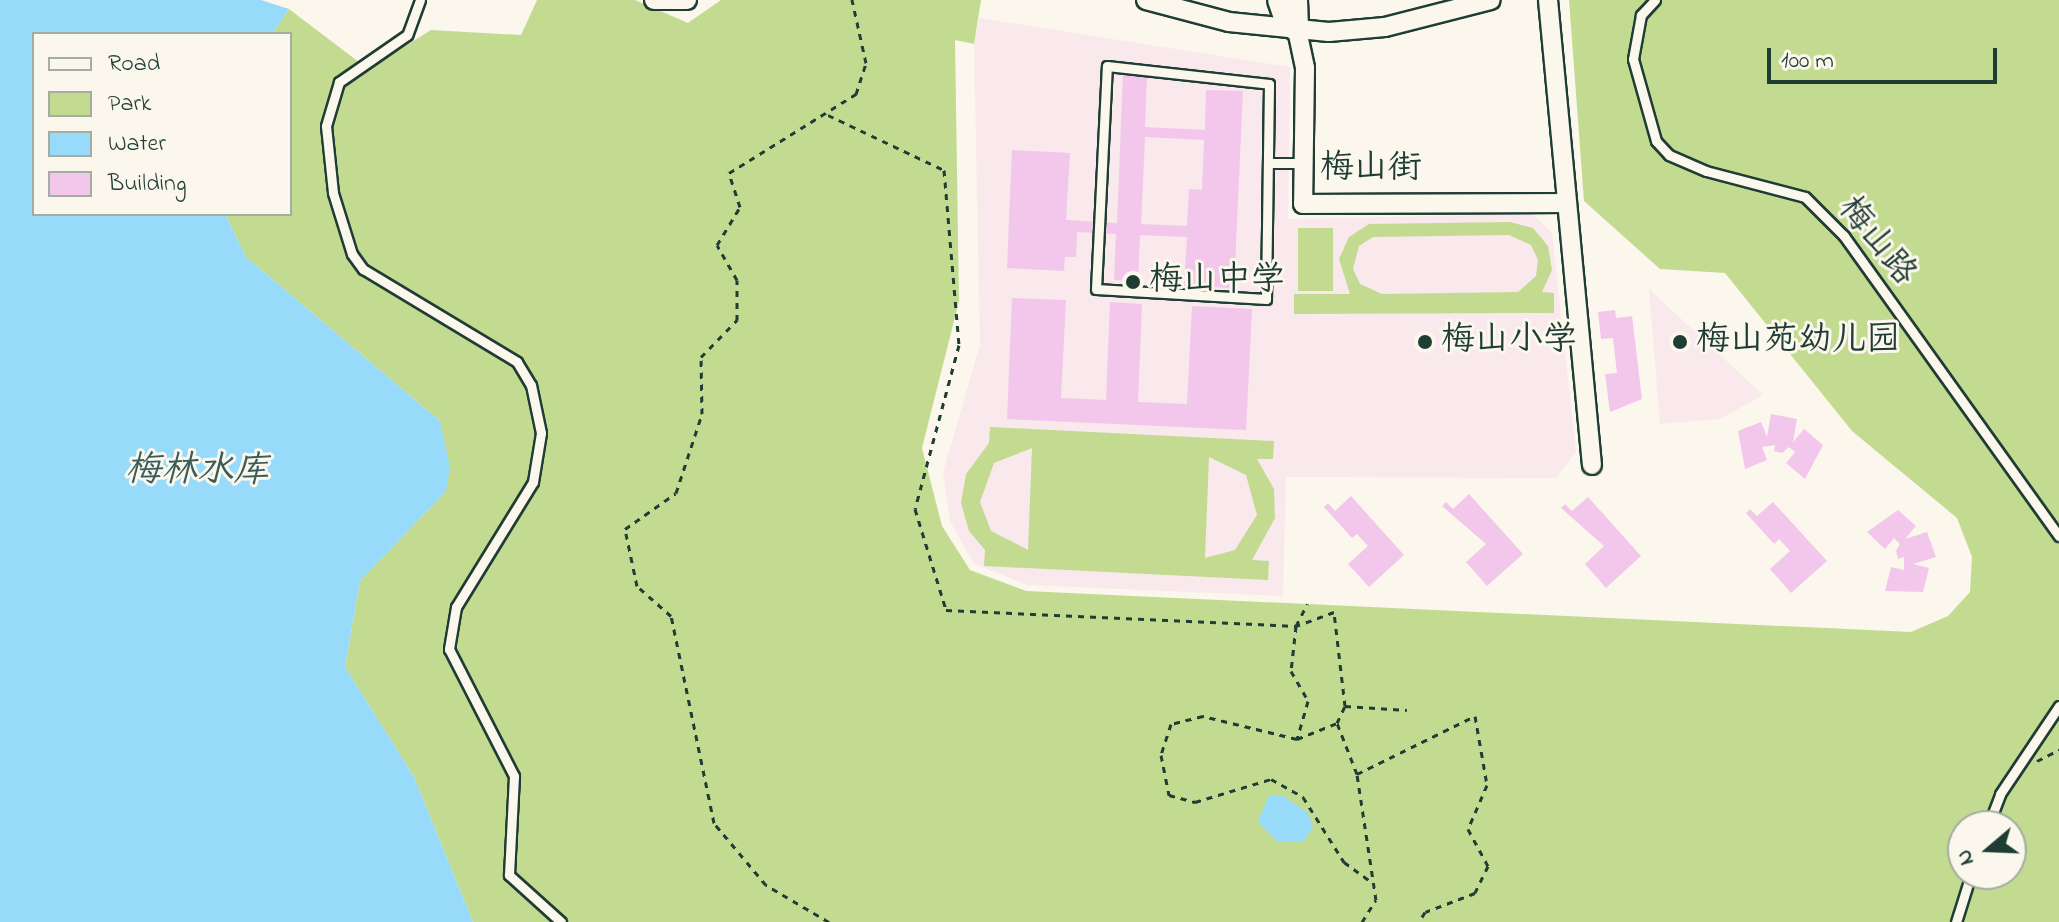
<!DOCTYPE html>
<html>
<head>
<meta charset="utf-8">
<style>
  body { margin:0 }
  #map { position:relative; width:2059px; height:922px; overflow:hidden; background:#fbf7ec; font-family:"Indie Flower","LXGW WenKai TC",sans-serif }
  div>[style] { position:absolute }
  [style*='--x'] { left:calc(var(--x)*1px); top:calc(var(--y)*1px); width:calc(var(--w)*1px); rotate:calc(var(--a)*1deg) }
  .built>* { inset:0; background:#f9e8ec }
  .green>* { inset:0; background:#c2db91; transform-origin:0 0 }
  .water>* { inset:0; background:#97daf9 }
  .building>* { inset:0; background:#f3c6eb }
  .path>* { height:3px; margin-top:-1.5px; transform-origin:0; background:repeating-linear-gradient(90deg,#1f3d34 0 6px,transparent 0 12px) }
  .roads { filter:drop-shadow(2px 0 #1f3d34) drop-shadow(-2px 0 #1f3d34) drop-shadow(0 2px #1f3d34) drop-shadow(0 -2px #1f3d34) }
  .service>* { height:9px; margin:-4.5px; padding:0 4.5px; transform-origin:4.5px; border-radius:4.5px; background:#fbf7ec }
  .minor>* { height:18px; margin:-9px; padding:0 9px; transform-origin:9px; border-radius:9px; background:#fbf7ec }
  .tertiary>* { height:22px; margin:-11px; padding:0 11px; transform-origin:11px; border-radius:11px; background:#fbf7ec }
  .dots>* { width:22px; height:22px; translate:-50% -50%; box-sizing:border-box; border:4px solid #fbf7ec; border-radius:50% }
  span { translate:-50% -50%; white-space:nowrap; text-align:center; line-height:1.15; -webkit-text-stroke:6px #fbf7ec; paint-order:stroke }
  .street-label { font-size:34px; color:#1f3d34 }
  .poi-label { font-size:34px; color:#1f3d34 }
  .left { translate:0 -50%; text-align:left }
  .water-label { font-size:36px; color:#375c5b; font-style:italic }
  .legend { position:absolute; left:32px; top:32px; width:260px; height:184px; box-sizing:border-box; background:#fbf7ec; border:2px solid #a3ada2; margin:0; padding:10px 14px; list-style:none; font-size:24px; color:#1f3d34 }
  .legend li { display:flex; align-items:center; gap:16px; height:40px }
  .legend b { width:40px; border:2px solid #a3ada2 }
  .north { position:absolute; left:1947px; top:810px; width:80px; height:80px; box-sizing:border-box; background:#fbf7ec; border:2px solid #a3ada2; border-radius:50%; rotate:251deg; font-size:22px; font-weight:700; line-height:32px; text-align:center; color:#1f3d34 }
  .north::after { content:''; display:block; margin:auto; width:28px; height:36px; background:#1f3d34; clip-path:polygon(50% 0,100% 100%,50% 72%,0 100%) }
  .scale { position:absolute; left:1767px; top:48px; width:230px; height:36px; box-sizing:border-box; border:4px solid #1f3d34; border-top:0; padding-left:10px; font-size:24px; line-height:28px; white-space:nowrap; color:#1f3d34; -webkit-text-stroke:6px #fbf7ec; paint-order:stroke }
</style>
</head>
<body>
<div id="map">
  <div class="built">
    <i style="clip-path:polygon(979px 18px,1290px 67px,1288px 219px,1533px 214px,1552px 233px,1576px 452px,1556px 478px,1286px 477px,1283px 596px,1028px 585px,974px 564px,950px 521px,943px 472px,980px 345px,974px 44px)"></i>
    <i style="clip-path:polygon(1649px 289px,1763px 395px,1720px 419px,1660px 424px)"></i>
  </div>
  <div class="green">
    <i style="clip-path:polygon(evenodd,537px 0,635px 0,688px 23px,721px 0,981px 0,974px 44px,955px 40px,959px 301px,922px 448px,942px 526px,970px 570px,1026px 591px,1911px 632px,1948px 616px,1970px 592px,1972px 557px,1957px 518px,1852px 431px,1725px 273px,1660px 269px,1584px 201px,1569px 0,2059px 0,2059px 922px,473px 922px,414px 777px,345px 667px,360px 581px,446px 491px,440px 421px,246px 257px,225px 214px,290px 214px,290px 34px,272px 34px,289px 9px,368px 69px,431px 30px,521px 35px,537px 0,1963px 826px,2011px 826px,2011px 874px,1963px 874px,1963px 826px)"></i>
    <i style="clip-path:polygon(evenodd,1510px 222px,1533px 228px,1548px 246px,1552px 270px,1542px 292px,1554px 293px,1554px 313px,1294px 314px,1294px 294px,1350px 294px,1339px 259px,1349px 237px,1369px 224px,1510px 222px,1509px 235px,1531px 245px,1538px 260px,1536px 276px,1518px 292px,1382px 294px,1360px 284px,1353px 269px,1359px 246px,1373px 237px,1509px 235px)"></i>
    <i style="left:1298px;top:228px;width:35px;height:63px"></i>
    <i style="clip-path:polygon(evenodd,990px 427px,1274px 441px,1273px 459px,1257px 459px,1274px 489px,1275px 518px,1252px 560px,1269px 561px,1268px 580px,984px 566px,985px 550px,969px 531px,961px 503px,966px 474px,989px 443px,990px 427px,1032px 448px,1028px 549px,1028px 550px,991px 531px,980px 502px,994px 463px,1032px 448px,990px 427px,1209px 457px,1246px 475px,1257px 515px,1235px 550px,1205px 558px,1209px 457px)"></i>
  </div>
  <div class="water">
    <i style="clip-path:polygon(0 0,261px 0,289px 9px,272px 34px,34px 34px,34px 214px,225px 214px,246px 257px,440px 421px,450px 467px,446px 491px,360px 581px,345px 667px,414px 777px,473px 922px,0 922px)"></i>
    <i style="clip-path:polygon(1269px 795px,1283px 796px,1308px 813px,1313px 827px,1304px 841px,1278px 842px,1258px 822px)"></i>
  </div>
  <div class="building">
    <i style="clip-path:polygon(evenodd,1123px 75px,1147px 76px,1145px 127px,1205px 130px,1206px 90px,1243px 91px,1234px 288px,1184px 286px,1187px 237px,1140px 235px,1138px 281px,1114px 280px,1116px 234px,1077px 232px,1076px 257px,1065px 257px,1064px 271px,1007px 268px,1012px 150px,1070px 153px,1066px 220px,1117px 223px,1123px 75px,1145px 137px,1204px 140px,1202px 190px,1189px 189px,1187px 226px,1141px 224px,1145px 137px)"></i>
    <i style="clip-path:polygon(1012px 298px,1066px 300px,1061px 398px,1106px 400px,1110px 302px,1142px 304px,1138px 402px,1187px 404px,1192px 306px,1252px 309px,1246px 430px,1007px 419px)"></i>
    <i style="clip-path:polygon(1615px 310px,1616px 318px,1632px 316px,1642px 399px,1610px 412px,1605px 374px,1617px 373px,1613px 338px,1601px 339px,1598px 312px)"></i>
    <i style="clip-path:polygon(1771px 414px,1797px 419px,1793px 442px,1804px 429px,1823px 445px,1805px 479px,1786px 463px,1795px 452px,1789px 447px,1782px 453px,1774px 451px,1775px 445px,1762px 447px,1767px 460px,1745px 469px,1738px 431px,1761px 422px,1767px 437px)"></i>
    <i style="clip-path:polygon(1469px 494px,1523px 554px,1487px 586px,1466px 562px,1486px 544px,1442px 506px,1446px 502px,1453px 509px)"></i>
    <i style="clip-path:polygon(1351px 496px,1404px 555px,1369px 587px,1348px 564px,1368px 546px,1357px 534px,1352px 538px,1324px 507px,1328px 503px,1335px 511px)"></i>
    <i style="clip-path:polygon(1588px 497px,1641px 556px,1606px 588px,1585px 564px,1604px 546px,1561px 508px,1565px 504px,1572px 511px)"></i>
    <i style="clip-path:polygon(1773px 502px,1827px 561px,1791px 593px,1770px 569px,1790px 551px,1779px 539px,1774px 544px,1746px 513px,1750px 509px,1757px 516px)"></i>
    <i style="clip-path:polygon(1898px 510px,1916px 526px,1905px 539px,1927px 532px,1936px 557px,1913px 564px,1929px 568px,1923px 592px,1885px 591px,1891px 567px,1904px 570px,1904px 557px,1898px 559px,1896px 551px,1900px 544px,1894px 538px,1885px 549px,1867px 532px)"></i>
  </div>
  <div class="path">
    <i style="--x:828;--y:115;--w:128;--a:25.4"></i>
    <i style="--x:944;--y:170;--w:176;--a:85.1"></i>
    <i style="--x:959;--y:345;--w:170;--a:105"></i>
    <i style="--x:915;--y:509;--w:106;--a:72.9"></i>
    <i style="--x:946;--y:610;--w:350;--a:2.6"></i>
    <i style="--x:1296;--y:626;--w:25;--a:-63"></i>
    <i style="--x:1345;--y:706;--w:62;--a:3.7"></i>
    <i style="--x:1297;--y:739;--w:43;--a:-21.8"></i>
    <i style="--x:2037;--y:761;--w:25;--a:-27"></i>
    <i style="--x:1357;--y:774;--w:131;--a:-26.2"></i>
    <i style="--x:1475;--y:716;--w:70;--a:80.1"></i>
    <i style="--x:1487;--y:785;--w:48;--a:113.4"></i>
    <i style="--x:1468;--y:829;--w:42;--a:61.6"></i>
    <i style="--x:1488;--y:866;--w:30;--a:116"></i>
    <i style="--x:1475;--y:893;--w:53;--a:159.2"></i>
    <i style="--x:1425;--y:912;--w:12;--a:121"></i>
    <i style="--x:829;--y:922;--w:73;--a:-149.6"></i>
    <i style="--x:766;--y:885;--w:81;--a:-130"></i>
    <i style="--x:714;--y:823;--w:211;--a:-101.7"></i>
    <i style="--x:671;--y:616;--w:45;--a:-138.6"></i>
    <i style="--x:637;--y:586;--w:58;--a:-101.9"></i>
    <i style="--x:625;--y:529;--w:62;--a:-35.2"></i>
    <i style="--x:676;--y:493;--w:83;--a:-71.8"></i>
    <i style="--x:702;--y:414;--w:57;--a:-91"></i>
    <i style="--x:701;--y:357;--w:52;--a:-45.8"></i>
    <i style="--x:737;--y:320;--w:40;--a:-90"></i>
    <i style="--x:737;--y:280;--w:40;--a:-119.7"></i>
    <i style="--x:717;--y:245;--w:44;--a:-58.8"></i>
    <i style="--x:740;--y:207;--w:36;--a:-108"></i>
    <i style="--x:729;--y:173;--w:150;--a:-31.9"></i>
    <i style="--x:856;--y:94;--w:33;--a:-72"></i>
    <i style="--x:866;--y:63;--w:65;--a:-102.5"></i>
    <i style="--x:1362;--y:922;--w:26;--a:-58"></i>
    <i style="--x:1376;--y:900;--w:127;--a:-98.6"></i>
    <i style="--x:1357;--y:774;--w:55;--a:-111.4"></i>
    <i style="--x:1337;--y:723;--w:19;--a:-65"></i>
    <i style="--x:1345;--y:706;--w:95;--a:-96.7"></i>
    <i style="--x:1334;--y:612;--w:40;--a:159.8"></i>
    <i style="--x:1296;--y:626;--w:45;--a:96.3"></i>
    <i style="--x:1291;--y:671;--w:34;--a:60"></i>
    <i style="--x:1308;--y:701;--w:40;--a:106"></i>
    <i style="--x:1297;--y:739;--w:97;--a:-166.3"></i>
    <i style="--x:1203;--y:716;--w:33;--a:166"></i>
    <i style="--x:1171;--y:724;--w:33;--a:108"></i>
    <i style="--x:1161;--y:755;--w:41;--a:78.7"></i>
    <i style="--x:1169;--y:795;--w:27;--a:15"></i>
    <i style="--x:1195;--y:802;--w:79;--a:-16.8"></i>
    <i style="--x:1271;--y:779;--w:37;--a:29"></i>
    <i style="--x:1303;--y:797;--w:77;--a:57.8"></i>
    <i style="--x:1344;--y:862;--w:31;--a:36"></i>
  </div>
  <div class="roads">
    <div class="service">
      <i style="--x:420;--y:0;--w:37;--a:110"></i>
      <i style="--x:407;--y:35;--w:83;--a:145.3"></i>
      <i style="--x:339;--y:82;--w:46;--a:106.5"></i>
      <i style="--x:326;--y:126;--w:67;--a:84"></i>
      <i style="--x:333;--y:193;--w:64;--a:72.7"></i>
      <i style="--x:352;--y:254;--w:19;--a:54"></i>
      <i style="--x:363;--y:269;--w:180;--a:31.1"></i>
      <i style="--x:517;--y:362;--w:27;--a:59"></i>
      <i style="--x:531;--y:385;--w:49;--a:78.2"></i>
      <i style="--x:541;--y:433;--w:50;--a:99.3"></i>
      <i style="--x:533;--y:482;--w:147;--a:121.6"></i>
      <i style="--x:456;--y:607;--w:43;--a:99.5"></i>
      <i style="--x:449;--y:649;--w:143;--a:62.9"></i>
      <i style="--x:514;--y:776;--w:99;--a:92.9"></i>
      <i style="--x:509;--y:875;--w:70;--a:42.1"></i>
      <i style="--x:1655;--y:0;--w:21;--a:133"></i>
      <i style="--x:1641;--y:15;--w:45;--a:100.3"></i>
      <i style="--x:1633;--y:59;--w:85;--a:74.3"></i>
      <i style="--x:1656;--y:141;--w:19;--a:47"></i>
      <i style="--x:1669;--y:155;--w:40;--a:23.4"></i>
      <i style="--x:1706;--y:171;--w:102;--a:14.7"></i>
      <i style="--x:1805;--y:197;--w:55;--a:45"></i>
      <i style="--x:1844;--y:236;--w:369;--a:54.4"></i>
      <i style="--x:1107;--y:66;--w:163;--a:6.3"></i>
      <i style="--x:1269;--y:84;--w:215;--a:90.8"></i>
      <i style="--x:1266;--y:299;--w:170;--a:-176.6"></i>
      <i style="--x:1096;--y:289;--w:223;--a:-87.2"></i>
      <i style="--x:1268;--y:163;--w:35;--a:0"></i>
      <i style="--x:1988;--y:826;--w:34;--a:-69"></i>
      <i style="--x:2000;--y:794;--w:106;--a:-56.2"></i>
      <i style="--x:1956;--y:922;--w:50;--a:-72.6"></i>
    </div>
    <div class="minor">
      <i style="--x:654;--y:0;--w:33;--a:0"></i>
      <i style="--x:1146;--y:0;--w:86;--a:14.8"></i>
      <i style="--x:1229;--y:22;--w:100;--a:5.7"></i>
      <i style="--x:1329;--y:32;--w:56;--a:-5.1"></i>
      <i style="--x:1385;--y:27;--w:109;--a:-14.3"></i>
      <i style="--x:1548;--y:0;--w:467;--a:84.6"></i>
      <i style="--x:1297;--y:30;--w:39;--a:78"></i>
      <i style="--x:1305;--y:68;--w:136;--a:90.8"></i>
      <i style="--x:1303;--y:204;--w:263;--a:-0.2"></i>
    </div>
    <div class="tertiary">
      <i style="--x:1279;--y:0;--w:24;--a:71"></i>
      <i style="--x:1287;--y:23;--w:12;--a:35"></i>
      <i style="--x:1296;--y:0;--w:30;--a:88"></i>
    </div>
  </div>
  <div class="dots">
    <i style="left:1133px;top:282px;background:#1f3d34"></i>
    <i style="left:1425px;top:342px;background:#1f3d34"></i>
    <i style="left:1680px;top:342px;background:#1f3d34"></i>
  </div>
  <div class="street-label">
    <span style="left:1371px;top:170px">梅山街</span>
    <span style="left:1876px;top:242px;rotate:51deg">梅山路</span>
  </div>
  <div class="poi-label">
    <span class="left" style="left:1149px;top:282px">梅山中学</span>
    <span class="left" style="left:1441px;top:342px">梅山小学</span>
    <span class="left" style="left:1696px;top:342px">梅山苑幼儿园</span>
  </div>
  <div class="water-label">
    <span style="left:197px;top:472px">梅林水库</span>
  </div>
  <ul class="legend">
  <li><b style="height:10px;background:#fbf7ec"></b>Road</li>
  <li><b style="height:22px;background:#c2db91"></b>Park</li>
  <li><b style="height:22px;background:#97daf9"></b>Water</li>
  <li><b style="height:22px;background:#f3c6eb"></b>Building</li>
  </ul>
  <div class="north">N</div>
  <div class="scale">100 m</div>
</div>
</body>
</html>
